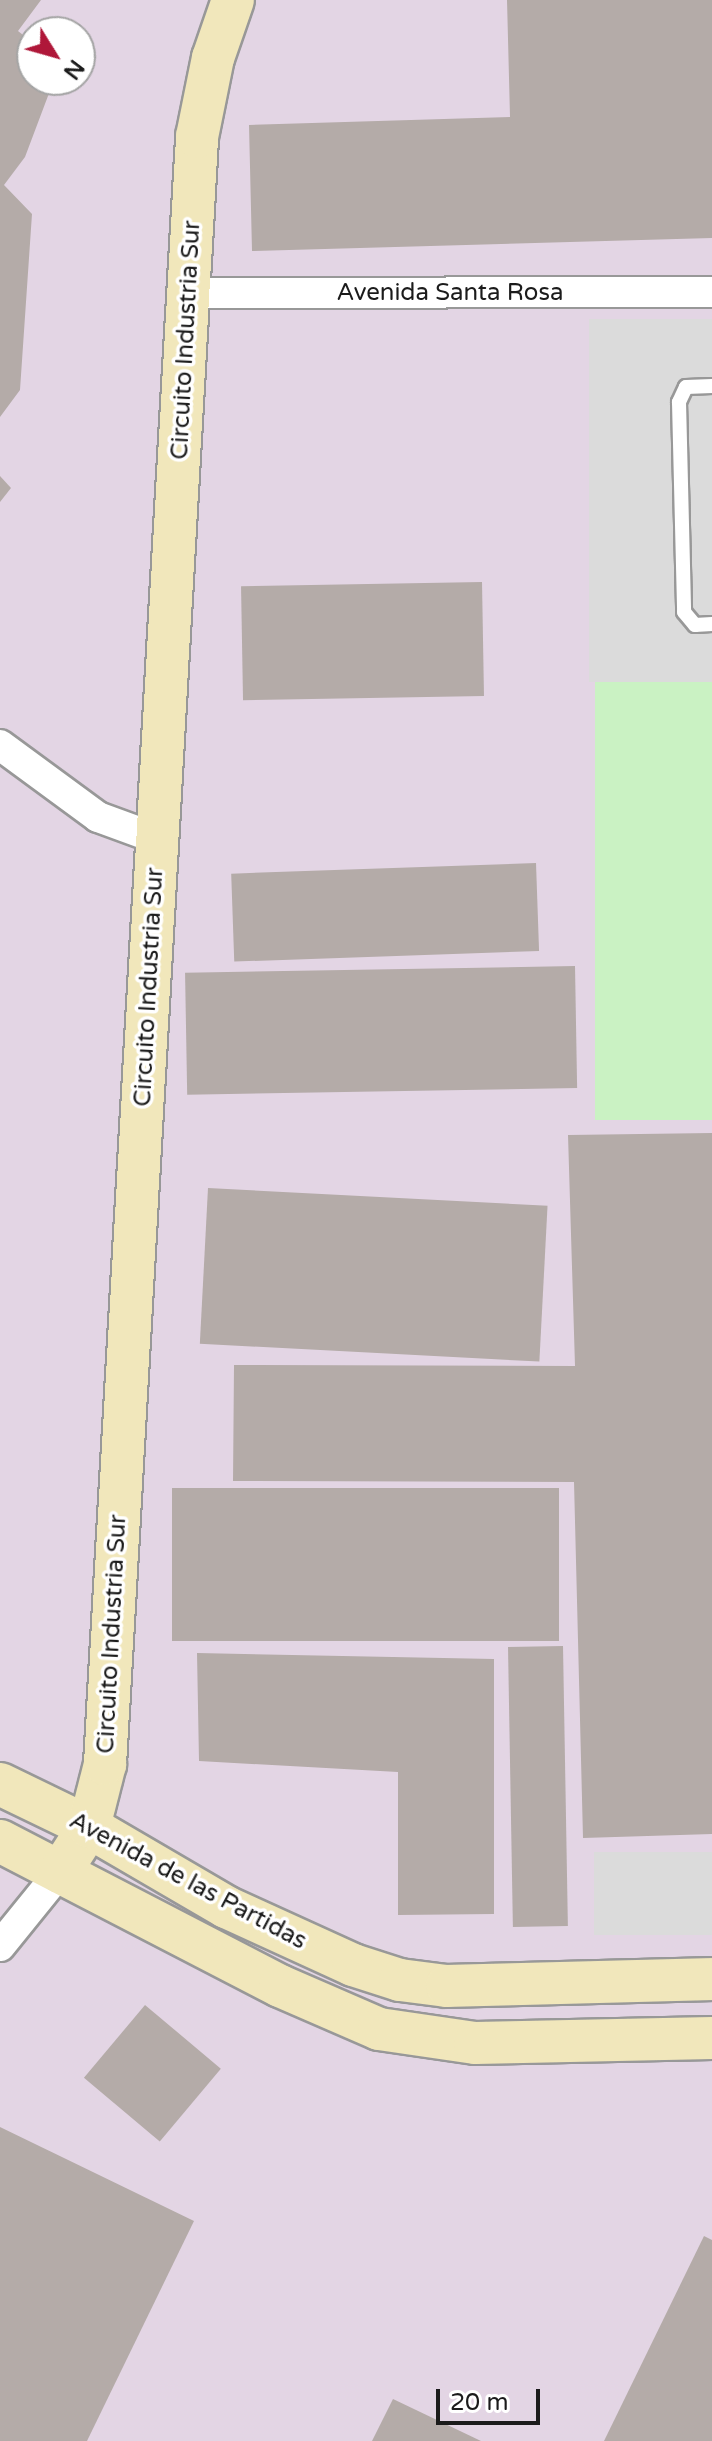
<!DOCTYPE html>
<html>
<head>
<meta charset="utf-8">
<style>
  body { margin:0 }
  #map { position:relative; width:712px; height:2441px; overflow:hidden; background:#ece6e2; font-family:"Varela Round",sans-serif }
  div>[style] { position:absolute }
  [style*='--x'] { left:calc(var(--x)*1px); top:calc(var(--y)*1px); width:calc(var(--w)*1px); rotate:calc(var(--a)*1deg) }
  .industrial>* { inset:0; background:#e3d5e4 }
  .park>* { inset:0; background:#caf2c3; transform-origin:0 0 }
  .parking>* { inset:0; background:#dbdbdb; transform-origin:0 0 }
  .building>* { inset:0; background:#b4aba8; transform-origin:0 0 }
  .roads { filter:drop-shadow(2px 0 #989898) drop-shadow(-2px 0 #989898) drop-shadow(0 2px #989898) drop-shadow(0 -2px #989898) }
  .service>* { height:14px; margin:-7px; padding:0 7px; transform-origin:7px; border-radius:7px; background:#fff }
  .minor>* { height:30px; margin:-15px; padding:0 15px; transform-origin:15px; border-radius:15px; background:#fff }
  .secondary>* { height:42px; margin:-21px; padding:0 21px; transform-origin:21px; border-radius:21px; background:#f1e7bb }
  span { translate:-50% -50%; white-space:nowrap; text-align:center; line-height:1.15; -webkit-text-stroke:7px #fff; paint-order:stroke }
  .street-label { font-size:24px; color:#1b1b1b }
  .north { position:absolute; left:16px; top:16px; width:80px; height:80px; box-sizing:border-box; background:#fff; border:2px solid #a4a4a4; border-radius:50%; rotate:127deg; font-size:22px; font-weight:700; line-height:32px; text-align:center; color:#1b1b1b }
  .north::after { content:''; display:block; margin:auto; width:28px; height:36px; background:#af1739; clip-path:polygon(50% 0,100% 100%,50% 72%,0 100%) }
  .scale { position:absolute; left:436px; top:2389px; width:104px; height:36px; box-sizing:border-box; border:4px solid #1b1b1b; border-top:0; padding-left:10px; font-size:24px; line-height:28px; white-space:nowrap; color:#1b1b1b; -webkit-text-stroke:6px #fff; paint-order:stroke }
</style>
</head>
<body>
<div id="map">
  <div class="industrial">
    <i style="clip-path:polygon(evenodd,0 0,712px 0,712px 2441px,0 2441px,0 0,32px 32px,80px 32px,80px 80px,32px 80px,32px 32px)"></i>
  </div>
  <div class="park">
    <i style="left:712px;top:682px;width:438px;height:117px;rotate:90deg"></i>
  </div>
  <div class="parking">
    <i style="left:712px;top:319px;width:363px;height:123px;rotate:90deg"></i>
    <i style="left:712px;top:1852px;width:83px;height:118px;rotate:90deg"></i>
  </div>
  <div class="building">
    <i style="clip-path:polygon(0 0,41px 0,18px 31px,32px 42px,32px 80px,54px 80px,25px 157px,4px 185px,32px 214px,20px 390px,0 417px)"></i>
    <i style="clip-path:polygon(507px 0,712px 0,712px 238px,252px 251px,249px 125px,510px 117px)"></i>
    <i style="clip-path:polygon(0 476px,11px 488px,0 502px)"></i>
    <i style="left:482px;top:582px;width:114px;height:241px;rotate:89deg"></i>
    <i style="left:536px;top:863px;width:88px;height:305px;rotate:88deg"></i>
    <i style="left:575px;top:966px;width:122px;height:390px;rotate:89deg"></i>
    <i style="clip-path:polygon(712px 1133px,712px 1834px,583px 1838px,574px 1482px,233px 1481px,234px 1365px,575px 1366px,568px 1135px)"></i>
    <i style="left:208px;top:1188px;width:340px;height:156px;rotate:3deg"></i>
    <i style="left:559px;top:1488px;width:153px;height:387px;rotate:90deg"></i>
    <i style="left:563px;top:1646px;width:280px;height:55px;rotate:89deg"></i>
    <i style="clip-path:polygon(197px 1653px,494px 1659px,494px 1914px,398px 1915px,398px 1772px,199px 1761px)"></i>
    <i style="left:145px;top:2005px;width:99px;height:95px;rotate:40deg"></i>
    <i style="clip-path:polygon(0 2127px,194px 2221px,87px 2441px,0 2441px)"></i>
    <i style="clip-path:polygon(704px 2236px,712px 2240px,712px 2441px,604px 2441px)"></i>
    <i style="clip-path:polygon(393px 2399px,481px 2441px,372px 2441px)"></i>
  </div>
  <div class="roads">
    <div class="service">
      <i style="--x:712;--y:386;--w:26;--a:178"></i>
      <i style="--x:686;--y:387;--w:17;--a:115"></i>
      <i style="--x:679;--y:402;--w:210;--a:88.6"></i>
      <i style="--x:684;--y:612;--w:17;--a:50"></i>
      <i style="--x:695;--y:625;--w:17;--a:-3"></i>
    </div>
    <div class="minor">
      <i style="--x:189;--y:293;--w:523;--a:-0.11"></i>
      <i style="--x:0;--y:745;--w:122;--a:36.3"></i>
      <i style="--x:98;--y:817;--w:64;--a:20.1"></i>
      <i style="--x:0;--y:1946;--w:95;--a:-51"></i>
    </div>
    <div class="secondary">
      <i style="--x:0;--y:1784;--w:99;--a:25.8"></i>
      <i style="--x:89;--y:1827;--w:159;--a:30.3"></i>
      <i style="--x:226;--y:1907;--w:140;--a:24.5"></i>
      <i style="--x:353;--y:1965;--w:49;--a:17.7"></i>
      <i style="--x:400;--y:1980;--w:47;--a:7.3"></i>
      <i style="--x:447;--y:1986;--w:265;--a:-1.5"></i>
      <i style="--x:0;--y:1841;--w:315;--a:27.4"></i>
      <i style="--x:280;--y:1986;--w:108;--a:23.5"></i>
      <i style="--x:379;--y:2029;--w:97;--a:8.3"></i>
      <i style="--x:475;--y:2043;--w:237;--a:-1.2"></i>
      <i style="--x:60;--y:1872;--w:54;--a:-57.2"></i>
      <i style="--x:89;--y:1827;--w:65;--a:-75.7"></i>
      <i style="--x:105;--y:1764;--w:1630;--a:-86.76"></i>
      <i style="--x:197;--y:137;--w:81;--a:-78.6"></i>
      <i style="--x:213;--y:58;--w:61;--a:-71"></i>
    </div>
  </div>
  <div class="street-label">
    <span style="left:450px;top:293px">Avenida Santa Rosa</span>
    <span style="left:186px;top:340px;rotate:-87deg">Circuito Industria Sur</span>
    <span style="left:149px;top:987px;rotate:-87deg">Circuito Industria Sur</span>
    <span style="left:112px;top:1634px;rotate:-87deg">Circuito Industria Sur</span>
    <span style="left:188px;top:1881px;rotate:28deg">Avenida de las Partidas</span>
  </div>
  <div class="north">N</div>
  <div class="scale">20 m</div>
</div>
</body>
</html>
